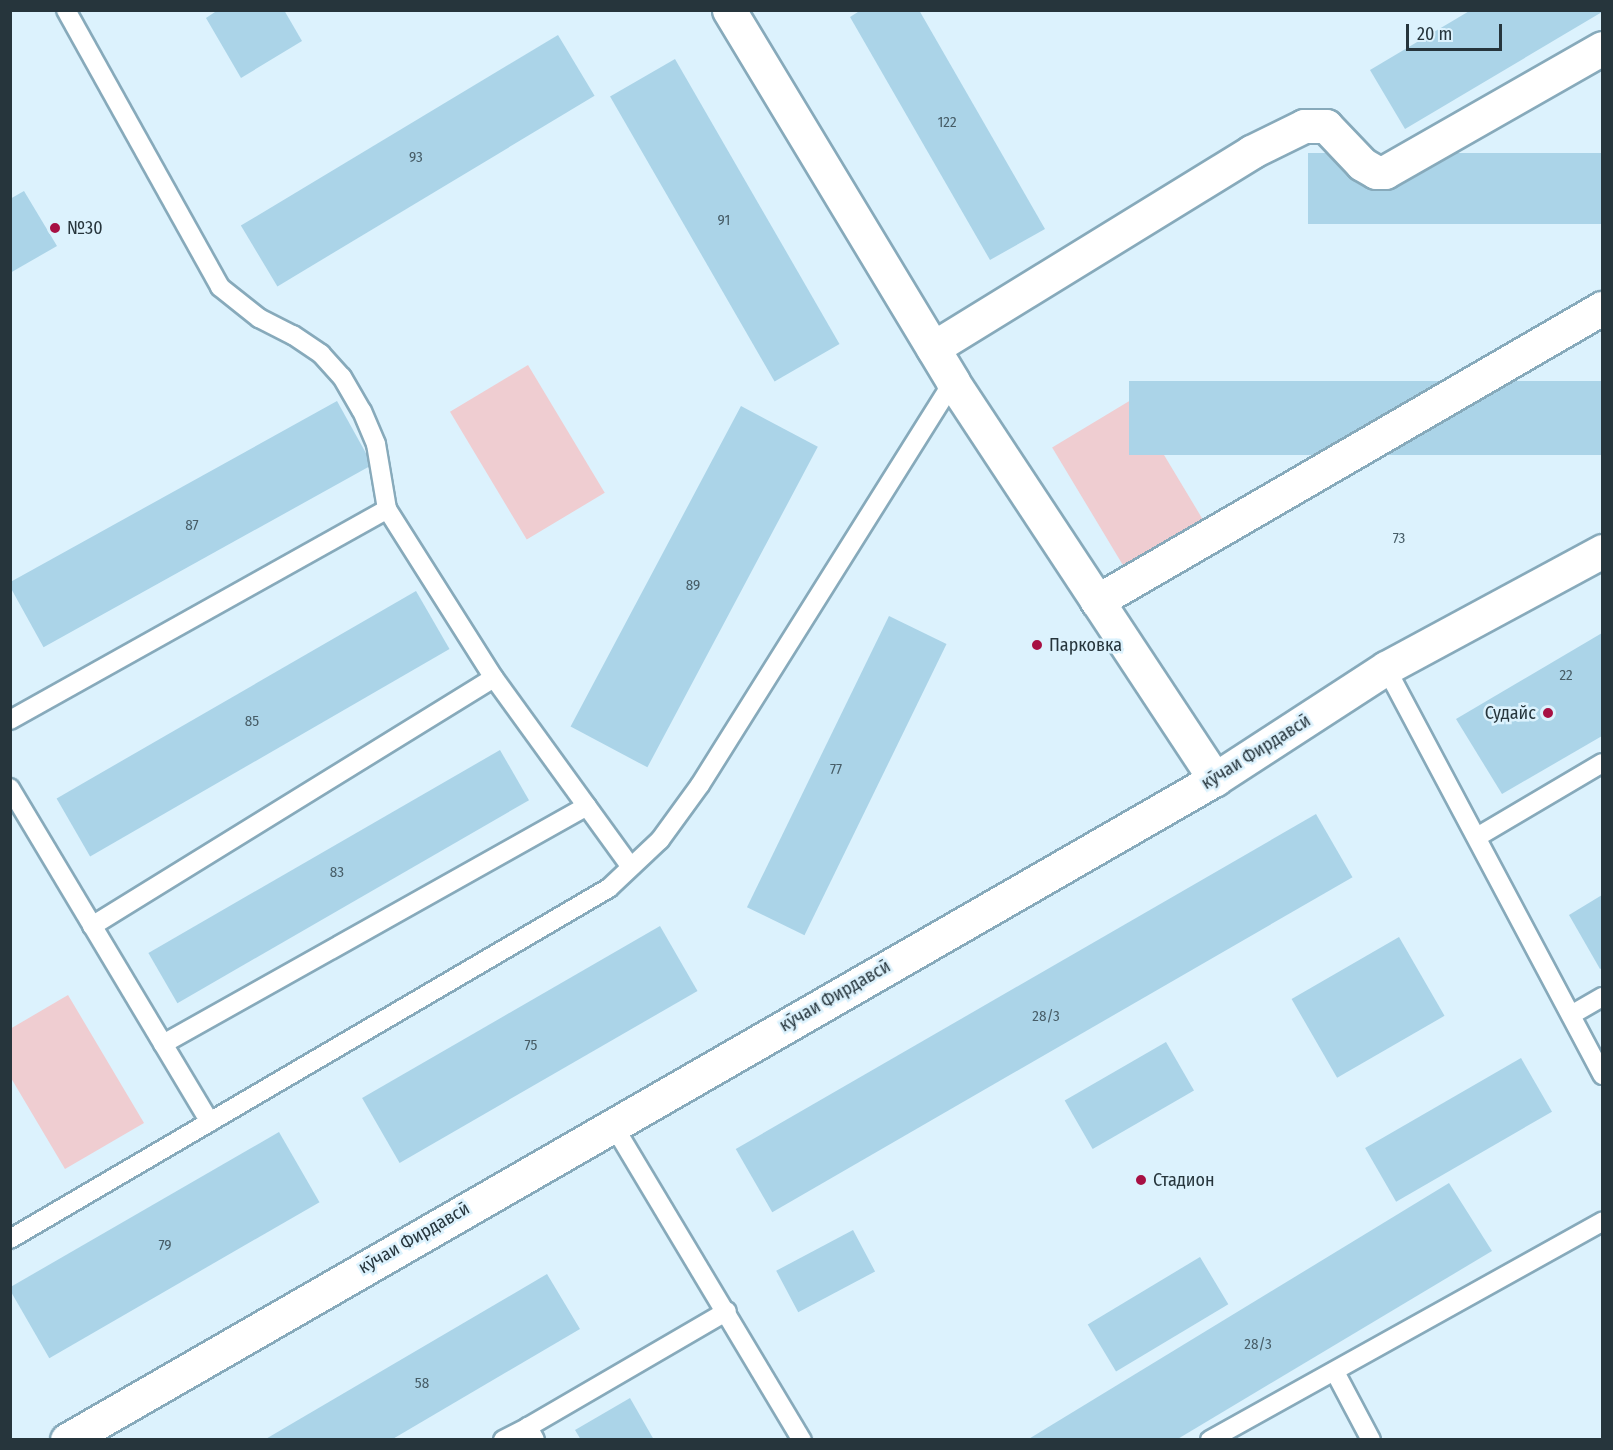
<!DOCTYPE html>
<html>
<head>
<meta charset="utf-8">
<style>
  body { margin:0 }
  #map { position:relative; width:1613px; height:1450px; overflow:hidden; background:#dcf2fd; font-family:"Fira Sans Condensed",sans-serif }
  div>[style] { position:absolute }
  [style*='--x'] { left:calc(var(--x)*1px); top:calc(var(--y)*1px); width:calc(var(--w)*1px); rotate:calc(var(--a)*1deg) }
  .green>* { inset:0; background:#efcdd1; transform-origin:0 0 }
  .building>* { inset:0; background:#abd4e8; transform-origin:0 0 }
  .roads { filter:drop-shadow(2px 0 #87aabb) drop-shadow(-2px 0 #87aabb) drop-shadow(0 2px #87aabb) drop-shadow(0 -2px #87aabb) }
  .service>* { height:18px; margin:-9px; padding:0 9px; transform-origin:9px; border-radius:9px; background:#fff }
  .minor>* { height:33px; margin:-16.5px; padding:0 16.5px; transform-origin:16.5px; border-radius:16.5px; background:#fff }
  .tertiary>* { height:33px; margin:-16.5px; padding:0 16.5px; transform-origin:16.5px; border-radius:16.5px; background:#fff }
  .dots>* { width:16px; height:16px; translate:-50% -50%; box-sizing:border-box; border:3px solid #dcf2fd; border-radius:50% }
  span { translate:-50% -50%; white-space:nowrap; text-align:center; line-height:1.15; -webkit-text-stroke:5px #dcf2fd; paint-order:stroke }
  .number-label { font-size:15px; color:#475d67 }
  .number-label span { -webkit-text-stroke-width:0 }
  .poi-label { font-size:18px; color:#26353c }
  .left { translate:0 -50%; text-align:left }
  .right { translate:-100% -50%; text-align:right }
  .street-label { font-size:18px; color:#26353c }
  .frame { position:absolute; inset:0; border:12px solid #26353c; pointer-events:none }
  .scale { position:absolute; left:1406px; top:24px; width:96px; height:27px; box-sizing:border-box; border:3px solid #26353c; border-top:0; padding-left:8px; font-size:18px; line-height:21px; white-space:nowrap; color:#26353c; -webkit-text-stroke:4px #dcf2fd; paint-order:stroke }
</style>
</head>
<body>
<div id="map">
  <div class="green">
    <i style="left:528px;top:365px;width:149px;height:91px;rotate:59deg"></i>
    <i style="left:1131px;top:400px;width:149px;height:92px;rotate:59deg"></i>
    <i style="clip-path:polygon(68px 995px,144px 1123px,65px 1169px,11px 1078px,10px 1029px)"></i>
  </div>
  <div class="building">
    <i style="clip-path:polygon(218px 10px,284px 10px,302px 41px,241px 78px,206px 18px)"></i>
    <i style="clip-path:polygon(861px 10px,919px 10px,1045px 229px,990px 260px,850px 17px)"></i>
    <i style="clip-path:polygon(1471px 10px,1602px 12px,1405px 129px,1370px 70px)"></i>
    <i style="left:558px;top:35px;width:71px;height:370px;rotate:59deg"></i>
    <i style="left:675px;top:59px;width:329px;height:75px;rotate:60deg"></i>
    <i style="left:1602px;top:153px;width:71px;height:294px;rotate:90deg"></i>
    <i style="clip-path:polygon(24px 191px,57px 246px,10px 273px,10px 199px)"></i>
    <i style="left:1602px;top:381px;width:74px;height:473px;rotate:90deg"></i>
    <i style="left:337px;top:401px;width:73px;height:376px;rotate:61deg"></i>
    <i style="left:741px;top:406px;width:87px;height:363px;rotate:28deg"></i>
    <i style="left:416px;top:591px;width:67px;height:415px;rotate:60deg"></i>
    <i style="left:889px;top:616px;width:64px;height:324px;rotate:26deg"></i>
    <i style="clip-path:polygon(1602px 633px,1602px 736px,1502px 794px,1456px 719px)"></i>
    <i style="left:500px;top:750px;width:58px;height:406px;rotate:60deg"></i>
    <i style="left:1316px;top:814px;width:73px;height:670px;rotate:60deg"></i>
    <i style="clip-path:polygon(1602px 895px,1602px 968px,1600px 969px,1569px 915px)"></i>
    <i style="left:660px;top:926px;width:75px;height:344px;rotate:60deg"></i>
    <i style="left:1399px;top:937px;width:91px;height:124px;rotate:60deg"></i>
    <i style="left:1166px;top:1042px;width:56px;height:117px;rotate:60deg"></i>
    <i style="left:1521px;top:1058px;width:62px;height:180px;rotate:60deg"></i>
    <i style="left:279px;top:1132px;width:81px;height:312px;rotate:60deg"></i>
    <i style="clip-path:polygon(1449px 1183px,1492px 1251px,1176px 1440px,1027px 1440px)"></i>
    <i style="left:853px;top:1230px;width:47px;height:87px;rotate:62deg"></i>
    <i style="left:1200px;top:1257px;width:55px;height:131px;rotate:59deg"></i>
    <i style="clip-path:polygon(547px 1274px,580px 1329px,391px 1440px,264px 1440px)"></i>
    <i style="clip-path:polygon(630px 1398px,654px 1440px,581px 1440px,575px 1430px)"></i>
  </div>
  <div class="roads">
    <div class="service">
      <i style="--x:66;--y:10;--w:317;--a:60.9"></i>
      <i style="--x:220;--y:287;--w:50;--a:38.5"></i>
      <i style="--x:259;--y:318;--w:38;--a:27"></i>
      <i style="--x:293;--y:335;--w:34;--a:34"></i>
      <i style="--x:321;--y:354;--w:31;--a:48"></i>
      <i style="--x:342;--y:377;--w:39;--a:60"></i>
      <i style="--x:362;--y:411;--w:36;--a:67"></i>
      <i style="--x:376;--y:444;--w:66;--a:80.4"></i>
      <i style="--x:387;--y:509;--w:200;--a:57.7"></i>
      <i style="--x:494;--y:678;--w:233;--a:54.1"></i>
      <i style="--x:1386;--y:668;--w:461;--a:62"></i>
      <i style="--x:10;--y:720;--w:432;--a:-29.2"></i>
      <i style="--x:10;--y:788;--w:389;--a:59.1"></i>
      <i style="--x:1477;--y:837;--w:145;--a:-30.6"></i>
      <i style="--x:92;--y:926;--w:472;--a:-31.7"></i>
      <i style="--x:1571;--y:1015;--w:36;--a:-30"></i>
      <i style="--x:163;--y:1044;--w:486;--a:-29.3"></i>
      <i style="--x:612;--y:1123;--w:370;--a:59.1"></i>
      <i style="--x:10;--y:1239;--w:694;--a:-30.37"></i>
      <i style="--x:609;--y:888;--w:70;--a:-43.3"></i>
      <i style="--x:660;--y:840;--w:68;--a:-54"></i>
      <i style="--x:700;--y:785;--w:476;--a:-57.9"></i>
      <i style="--x:1335;--y:1372;--w:77;--a:62.1"></i>
      <i style="--x:503;--y:1440;--w:28;--a:-27"></i>
      <i style="--x:535;--y:1440;--w:15;--a:-118"></i>
      <i style="--x:528;--y:1427;--w:230;--a:-30.2"></i>
      <i style="--x:1210;--y:1440;--w:449;--a:-29.1"></i>
    </div>
    <div class="minor">
      <i style="--x:729;--y:10;--w:434;--a:58.9"></i>
      <i style="--x:953;--y:382;--w:476;--a:56.6"></i>
      <i style="--x:933;--y:348;--w:374;--a:-31.6"></i>
      <i style="--x:1251;--y:152;--w:59;--a:-26.1"></i>
      <i style="--x:1304;--y:126;--w:22;--a:0"></i>
      <i style="--x:1326;--y:126;--w:52;--a:46.5"></i>
      <i style="--x:1362;--y:164;--w:16;--a:30"></i>
      <i style="--x:1376;--y:172;--w:9;--a:0"></i>
      <i style="--x:1385;--y:172;--w:250;--a:-29.7"></i>
      <i style="--x:1097;--y:601;--w:584;--a:-30.12"></i>
    </div>
    <div class="tertiary">
      <i style="--x:67;--y:1440;--w:1325;--a:-29.93"></i>
      <i style="--x:1215;--y:779;--w:204;--a:-33"></i>
      <i style="--x:1386;--y:668;--w:246;--a:-28.4"></i>
    </div>
  </div>
  <div class="dots">
    <i style="left:55px;top:228px;background:#a71043"></i>
    <i style="left:1037px;top:645px;background:#a71043"></i>
    <i style="left:1548px;top:713px;background:#a71043"></i>
    <i style="left:1141px;top:1180px;background:#a71043"></i>
  </div>
  <div class="number-label">
    <span style="left:947px;top:123px">122</span>
    <span style="left:416px;top:158px">93</span>
    <span style="left:724px;top:221px">91</span>
    <span style="left:192px;top:526px">87</span>
    <span style="left:1399px;top:539px">73</span>
    <span style="left:693px;top:586px">89</span>
    <span style="left:1566px;top:676px">22</span>
    <span style="left:252px;top:722px">85</span>
    <span style="left:836px;top:770px">77</span>
    <span style="left:337px;top:873px">83</span>
    <span style="left:1046px;top:1017px">28/3</span>
    <span style="left:531px;top:1046px">75</span>
    <span style="left:165px;top:1246px">79</span>
    <span style="left:1258px;top:1345px">28/3</span>
    <span style="left:422px;top:1384px">58</span>
  </div>
  <div class="poi-label">
    <span class="left" style="left:67px;top:228px">№30</span>
    <span class="left" style="left:1049px;top:645px">Парковка</span>
    <span class="right" style="left:1536px;top:713px">Судайс</span>
    <span class="left" style="left:1153px;top:1180px">Стадион</span>
  </div>
  <div class="street-label">
    <span style="left:1256px;top:752px;rotate:-32deg">кӯчаи Фирдавсӣ</span>
    <span style="left:835px;top:996px;rotate:-30deg">кӯчаи Фирдавсӣ</span>
    <span style="left:414px;top:1238px;rotate:-30deg">кӯчаи Фирдавсӣ</span>
  </div>
  <div class="frame"></div>
  <div class="scale">20 m</div>
</div>
</body>
</html>
